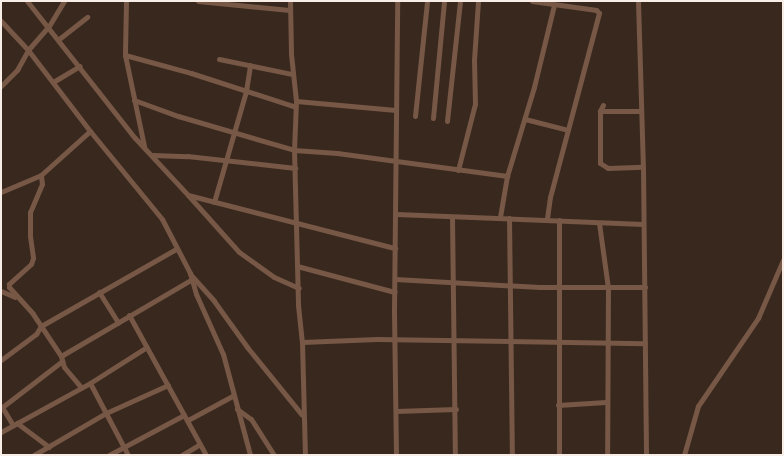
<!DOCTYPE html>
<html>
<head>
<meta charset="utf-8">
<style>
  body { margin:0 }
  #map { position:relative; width:784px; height:456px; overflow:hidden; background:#39281e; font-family:Montserrat,sans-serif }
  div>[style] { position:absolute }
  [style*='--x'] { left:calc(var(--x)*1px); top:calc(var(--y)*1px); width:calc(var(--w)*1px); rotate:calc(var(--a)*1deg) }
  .minor>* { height:5px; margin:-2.5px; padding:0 2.5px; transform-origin:2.5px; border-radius:2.5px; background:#775745 }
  span { translate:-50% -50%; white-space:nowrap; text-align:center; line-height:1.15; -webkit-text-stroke:3.5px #2e1e15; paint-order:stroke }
  .frame { position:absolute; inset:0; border:2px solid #f9ede7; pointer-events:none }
</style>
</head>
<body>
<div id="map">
  <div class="minor">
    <i style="--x:27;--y:1;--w:174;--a:51.8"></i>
    <i style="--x:135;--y:138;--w:78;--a:47.1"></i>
    <i style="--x:188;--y:195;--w:214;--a:14.4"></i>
    <i style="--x:126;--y:1;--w:54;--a:91.1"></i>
    <i style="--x:125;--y:55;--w:93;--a:78.2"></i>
    <i style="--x:198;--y:1;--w:92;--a:5.6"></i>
    <i style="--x:290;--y:1;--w:53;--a:88.9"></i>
    <i style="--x:291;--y:54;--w:47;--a:83.9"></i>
    <i style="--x:296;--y:101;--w:49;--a:92.3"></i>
    <i style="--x:294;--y:150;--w:155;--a:88.5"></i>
    <i style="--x:298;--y:305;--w:37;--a:84"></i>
    <i style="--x:302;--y:342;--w:113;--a:88.5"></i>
    <i style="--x:532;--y:1;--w:65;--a:8"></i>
    <i style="--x:596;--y:10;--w:4;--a:45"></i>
    <i style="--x:599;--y:13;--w:190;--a:104.9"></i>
    <i style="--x:550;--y:197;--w:22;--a:98"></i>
    <i style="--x:638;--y:1;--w:166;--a:88.3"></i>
    <i style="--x:643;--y:167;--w:288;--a:89.4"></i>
    <i style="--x:1;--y:21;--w:40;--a:47"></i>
    <i style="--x:28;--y:50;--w:102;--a:52.6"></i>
    <i style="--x:90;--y:131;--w:114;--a:50.7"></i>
    <i style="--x:162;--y:219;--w:61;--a:62.6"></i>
    <i style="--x:190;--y:273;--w:22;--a:74"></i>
    <i style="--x:196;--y:294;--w:66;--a:65.8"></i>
    <i style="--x:223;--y:354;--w:105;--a:75"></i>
    <i style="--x:59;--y:39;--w:36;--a:-38"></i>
    <i style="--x:125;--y:55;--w:68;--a:15.3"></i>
    <i style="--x:191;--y:73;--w:110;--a:17.9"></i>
    <i style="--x:219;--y:59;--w:75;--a:11.6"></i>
    <i style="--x:53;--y:82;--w:31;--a:-31"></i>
    <i style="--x:1;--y:86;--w:23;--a:-45"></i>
    <i style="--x:17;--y:70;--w:23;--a:-61"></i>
    <i style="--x:28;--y:50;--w:32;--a:-49"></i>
    <i style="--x:49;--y:26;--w:29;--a:-59"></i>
    <i style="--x:134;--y:100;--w:47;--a:20"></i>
    <i style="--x:178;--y:116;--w:121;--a:16.3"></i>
    <i style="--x:294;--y:150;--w:43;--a:4"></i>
    <i style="--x:337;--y:153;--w:172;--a:7.7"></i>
    <i style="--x:296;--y:101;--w:100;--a:5.1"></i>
    <i style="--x:603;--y:105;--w:7;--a:117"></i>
    <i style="--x:600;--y:111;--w:52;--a:90"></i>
    <i style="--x:600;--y:163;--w:9;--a:32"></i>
    <i style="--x:608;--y:168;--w:35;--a:-2"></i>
    <i style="--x:600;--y:111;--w:40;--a:0"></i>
    <i style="--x:415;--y:116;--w:116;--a:-84"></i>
    <i style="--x:433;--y:118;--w:118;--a:-84.6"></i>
    <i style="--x:525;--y:119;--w:44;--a:14.3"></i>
    <i style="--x:447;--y:121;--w:121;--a:-83.8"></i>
    <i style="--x:153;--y:155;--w:34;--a:2"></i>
    <i style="--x:187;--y:156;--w:109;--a:6.3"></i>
    <i style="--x:458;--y:170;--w:68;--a:-75.6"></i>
    <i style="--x:475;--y:104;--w:44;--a:-91.3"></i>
    <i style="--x:474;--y:60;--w:59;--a:-86.1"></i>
    <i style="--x:41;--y:175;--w:9;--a:84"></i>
    <i style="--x:42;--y:184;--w:30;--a:113"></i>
    <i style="--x:30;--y:212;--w:24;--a:90"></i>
    <i style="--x:30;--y:236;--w:22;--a:82"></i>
    <i style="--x:33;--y:258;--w:6;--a:108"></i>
    <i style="--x:31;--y:264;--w:30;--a:138"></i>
    <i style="--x:9;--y:284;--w:3;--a:90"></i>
    <i style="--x:9;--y:287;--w:36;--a:48"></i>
    <i style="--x:33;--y:314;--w:50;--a:56.3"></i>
    <i style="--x:61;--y:356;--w:11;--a:75"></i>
    <i style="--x:64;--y:367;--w:26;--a:50"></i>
    <i style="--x:1;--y:192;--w:43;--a:-23"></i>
    <i style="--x:41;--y:175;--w:66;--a:-41.9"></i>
    <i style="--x:188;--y:195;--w:76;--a:48.2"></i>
    <i style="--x:239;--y:252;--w:43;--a:35.5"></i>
    <i style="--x:274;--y:277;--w:27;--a:24"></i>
    <i style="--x:214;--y:202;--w:116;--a:-73.9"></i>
    <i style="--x:246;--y:91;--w:26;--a:-81"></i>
    <i style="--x:396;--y:214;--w:247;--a:2.3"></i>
    <i style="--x:452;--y:217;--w:238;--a:89.3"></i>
    <i style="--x:500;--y:217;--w:42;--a:-80.3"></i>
    <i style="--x:507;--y:176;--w:93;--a:-73.1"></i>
    <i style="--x:534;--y:87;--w:84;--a:-76.3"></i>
    <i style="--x:509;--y:218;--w:237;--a:89.3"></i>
    <i style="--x:559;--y:220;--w:235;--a:90"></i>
    <i style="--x:599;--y:223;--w:66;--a:82.1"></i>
    <i style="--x:608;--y:288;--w:167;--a:90.3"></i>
    <i style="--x:297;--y:266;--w:101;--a:14.9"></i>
    <i style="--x:190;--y:274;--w:36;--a:48"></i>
    <i style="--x:214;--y:301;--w:57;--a:54.3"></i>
    <i style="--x:247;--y:347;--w:87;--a:51"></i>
    <i style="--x:395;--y:279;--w:145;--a:3.2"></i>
    <i style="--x:540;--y:287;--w:105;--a:0"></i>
    <i style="--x:1;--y:291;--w:15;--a:23"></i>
    <i style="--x:99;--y:292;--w:36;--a:58"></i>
    <i style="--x:129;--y:315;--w:160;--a:61.2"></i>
    <i style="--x:302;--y:342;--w:75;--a:-2.3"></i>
    <i style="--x:377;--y:339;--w:268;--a:0.9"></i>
    <i style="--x:61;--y:356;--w:152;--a:-30.4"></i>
    <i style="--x:1;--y:360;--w:44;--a:-36.6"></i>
    <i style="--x:36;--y:334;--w:9;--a:-58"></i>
    <i style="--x:41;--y:326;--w:155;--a:-29.7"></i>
    <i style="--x:90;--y:383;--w:67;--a:-32.3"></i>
    <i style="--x:558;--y:405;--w:48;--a:-3.6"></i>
    <i style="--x:2;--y:407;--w:21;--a:59"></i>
    <i style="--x:1;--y:408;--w:76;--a:-37.5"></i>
    <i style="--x:237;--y:409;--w:17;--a:36"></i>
    <i style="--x:251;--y:419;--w:43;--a:57.4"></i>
    <i style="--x:396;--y:411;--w:60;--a:-1.9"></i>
    <i style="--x:188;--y:420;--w:52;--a:-28.5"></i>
    <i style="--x:17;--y:423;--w:40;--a:37"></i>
    <i style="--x:1;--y:432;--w:102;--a:-28.8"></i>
    <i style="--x:90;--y:383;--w:81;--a:62.2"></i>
    <i style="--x:34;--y:455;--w:83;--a:-30.3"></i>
    <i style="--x:106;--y:413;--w:68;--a:-24.3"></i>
    <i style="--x:109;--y:455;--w:85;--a:-28.1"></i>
    <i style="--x:182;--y:455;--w:21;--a:-31"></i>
    <i style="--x:396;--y:455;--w:145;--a:-90.8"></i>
    <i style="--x:394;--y:310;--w:309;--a:-89.4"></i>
    <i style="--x:684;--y:455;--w:51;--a:-74.1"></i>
    <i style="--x:698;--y:406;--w:107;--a:-55.7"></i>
    <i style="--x:758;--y:318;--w:63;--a:-66.7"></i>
  </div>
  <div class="frame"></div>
</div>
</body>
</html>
